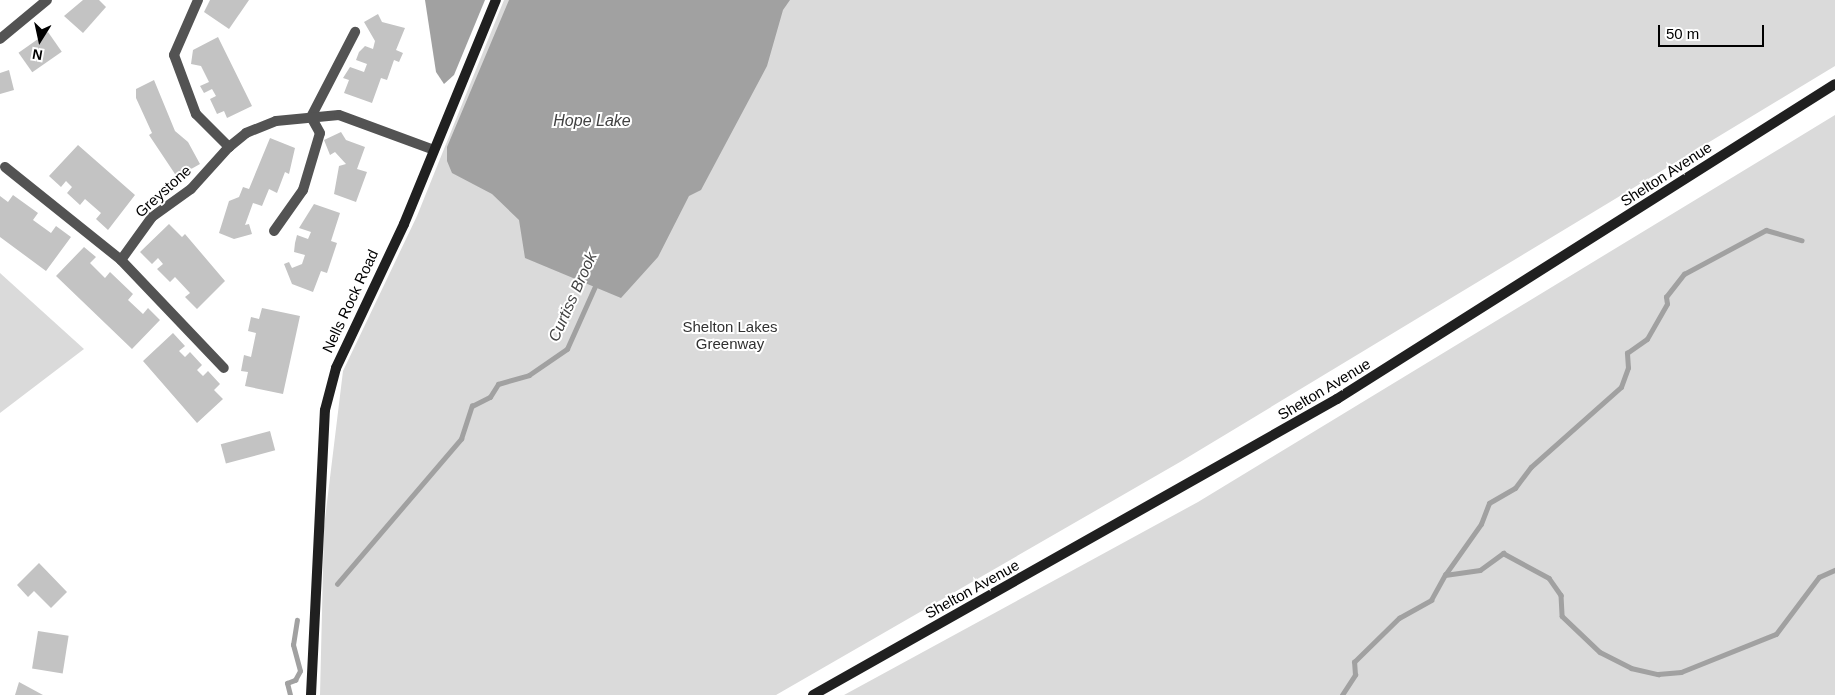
<!DOCTYPE html>
<html>
<head>
<meta charset="utf-8">
<style>
  body { margin:0 }
  #map { position:relative; width:1835px; height:695px; overflow:hidden; background:#fff; font-family:Helvetica,sans-serif }
  div>[style] { position:absolute }
  [style*='--x'] { left:calc(var(--x)*1px); top:calc(var(--y)*1px); width:calc(var(--w)*1px); rotate:calc(var(--a)*1deg) }
  .green>* { inset:0; background:#dadada }
  .water>* { inset:0; background:#a1a1a1 }
  .stream>* { height:4.5px; margin:-2.25px; padding:0 2.25px; transform-origin:2.25px; border-radius:2.25px; background:#a1a1a1 }
  .building>* { inset:0; background:#c3c3c3; transform-origin:0 0 }
  .street>* { height:10px; margin:-5px; padding:0 5px; transform-origin:5px; border-radius:5px; background:#535353 }
  .secondary>* { height:10px; margin:-5px; padding:0 5px; transform-origin:5px; border-radius:5px; background:#202020 }
  span { translate:-50% -50%; white-space:nowrap; text-align:center; line-height:1.15; -webkit-text-stroke:4px #fff; paint-order:stroke }
  .street-label { font-size:15px; color:#000 }
  .park-label { font-size:15px; color:#313131 }
  .water-label { font-size:16px; color:#424242; font-style:italic }
  .north { position:absolute; left:15px; top:15px; width:50px; height:50px; -webkit-text-stroke:4px #fff; paint-order:stroke; rotate:190deg; font-size:14px; font-weight:700; line-height:20px; text-align:center; color:#000 }
  .north::after { content:''; display:block; margin:auto; width:18px; height:22px; background:#000; clip-path:polygon(50% 0,100% 100%,50% 72%,0 100%) }
  .scale { position:absolute; left:1658px; top:25px; width:106px; height:22px; box-sizing:border-box; border:2px solid #000; border-top:0; padding-left:6px; font-size:15px; line-height:18px; white-space:nowrap; color:#000; -webkit-text-stroke:4px #fff; paint-order:stroke }
</style>
</head>
<body>
<div id="map">
  <div class="green">
    <i style="clip-path:polygon(504px 0,1835px 0,1835px 66px,1180px 462px,776px 695px,320px 695px,324px 527px,343px 371px,417px 216px)"></i>
    <i style="clip-path:polygon(1835px 115px,1835px 695px,844px 695px,1198px 502px)"></i>
    <i style="clip-path:polygon(0 273px,84px 349px,0 413px)"></i>
  </div>
  <div class="water">
    <i style="clip-path:polygon(425px 0,485px 0,454px 75px,444px 84px,436px 72px)"></i>
    <i style="clip-path:polygon(509px 0,790px 0,783px 10px,767px 66px,701px 190px,689px 196px,658px 257px,621px 298px,525px 258px,519px 220px,492px 194px,452px 173px,447px 161px,447px 147px)"></i>
  </div>
  <div class="stream">
    <i style="--x:1445;--y:575;--w:62;--a:-54.8"></i>
    <i style="--x:1481;--y:524;--w:22;--a:-69"></i>
    <i style="--x:1489;--y:503;--w:30;--a:-30"></i>
    <i style="--x:1515;--y:488;--w:26;--a:-53"></i>
    <i style="--x:1531;--y:467;--w:120;--a:-41.6"></i>
    <i style="--x:1621;--y:387;--w:20;--a:-70"></i>
    <i style="--x:1628;--y:368;--w:15;--a:-94"></i>
    <i style="--x:1627;--y:353;--w:24;--a:-35"></i>
    <i style="--x:1647;--y:339;--w:40;--a:-60.3"></i>
    <i style="--x:1667;--y:304;--w:7;--a:-98"></i>
    <i style="--x:1666;--y:297;--w:29;--a:-52"></i>
    <i style="--x:1684;--y:274;--w:93;--a:-28.2"></i>
    <i style="--x:1766;--y:230;--w:37;--a:16"></i>
    <i style="--x:337;--y:584;--w:191;--a:-49.5"></i>
    <i style="--x:461;--y:439;--w:35;--a:-72"></i>
    <i style="--x:472;--y:406;--w:20;--a:-27"></i>
    <i style="--x:490;--y:397;--w:15;--a:-58"></i>
    <i style="--x:498;--y:384;--w:32;--a:-16"></i>
    <i style="--x:529;--y:375;--w:46;--a:-34.4"></i>
    <i style="--x:567;--y:349;--w:73;--a:-65.9"></i>
    <i style="--x:290;--y:695;--w:12;--a:-104"></i>
    <i style="--x:287;--y:683;--w:9;--a:-21"></i>
    <i style="--x:295;--y:680;--w:10;--a:-61"></i>
    <i style="--x:300;--y:671;--w:27;--a:-105"></i>
    <i style="--x:293;--y:645;--w:25;--a:-81"></i>
    <i style="--x:1342;--y:695;--w:24;--a:-57"></i>
    <i style="--x:1355;--y:675;--w:13;--a:-94"></i>
    <i style="--x:1354;--y:662;--w:63;--a:-44.4"></i>
    <i style="--x:1399;--y:618;--w:37;--a:-29"></i>
    <i style="--x:1431;--y:600;--w:29;--a:-61"></i>
    <i style="--x:1445;--y:575;--w:35;--a:-8"></i>
    <i style="--x:1480;--y:570;--w:29;--a:-36"></i>
    <i style="--x:1503;--y:553;--w:52;--a:28.5"></i>
    <i style="--x:1549;--y:578;--w:21;--a:55"></i>
    <i style="--x:1561;--y:595;--w:21;--a:87"></i>
    <i style="--x:1562;--y:616;--w:52;--a:43.5"></i>
    <i style="--x:1600;--y:652;--w:35;--a:27"></i>
    <i style="--x:1631;--y:668;--w:28;--a:13"></i>
    <i style="--x:1658;--y:674;--w:23;--a:-5"></i>
    <i style="--x:1681;--y:672;--w:102;--a:-21.8"></i>
    <i style="--x:1776;--y:634;--w:71;--a:-53"></i>
    <i style="--x:1819;--y:577;--w:17;--a:-24"></i>
  </div>
  <div class="building">
    <i style="clip-path:polygon(83px 0,99px 0,106px 7px,83px 33px,64px 16px)"></i>
    <i style="clip-path:polygon(210px 0,249px 0,229px 29px,204px 12px)"></i>
    <i style="clip-path:polygon(378px 14px,382px 22px,405px 28px,396px 50px,403px 53px,399px 62px,394px 60px,387px 80px,381px 78px,372px 103px,344px 93px,349px 80px,343px 78px,350px 67px,364px 72px,367px 64px,356px 60px,359px 52px,365px 46px,373px 49px,375px 41px,364px 22px)"></i>
    <i style="left:48px;top:32px;width:24px;height:36px;rotate:55deg"></i>
    <i style="clip-path:polygon(218px 37px,252px 106px,227px 118px,224px 111px,217px 114px,210px 99px,216px 96px,212px 89px,204px 93px,200px 86px,209px 82px,201px 66px,191px 64px,193px 50px)"></i>
    <i style="clip-path:polygon(9px 70px,14px 90px,0 94px,0 73px)"></i>
    <i style="clip-path:polygon(154px 80px,175px 131px,188px 142px,200px 164px,177px 177px,149px 135px,152px 133px,136px 98px,136px 89px)"></i>
    <i style="clip-path:polygon(341px 132px,346px 140px,365px 147px,357px 169px,367px 172px,356px 202px,334px 194px,339px 166px,346px 164px,335px 152px,330px 155px,324px 140px)"></i>
    <i style="clip-path:polygon(270px 138px,295px 148px,289px 174px,285px 172px,277px 193px,269px 189px,262px 206px,253px 203px,245px 225px,249px 224px,252px 234px,234px 239px,219px 233px,229px 201px,239px 197px,243px 187px,249px 189px)"></i>
    <i style="clip-path:polygon(78px 145px,135px 195px,108px 230px,96px 219px,101px 213px,85px 199px,80px 205px,67px 193px,72px 187px,66px 181px,61px 187px,49px 176px)"></i>
    <i style="clip-path:polygon(13px 195px,38px 213px,33px 220px,51px 233px,56px 226px,71px 237px,46px 271px,0 237px,0 196px,8px 202px)"></i>
    <i style="clip-path:polygon(314px 204px,340px 213px,331px 241px,337px 243px,327px 273px,321px 271px,313px 292px,292px 284px,284px 264px,289px 262px,292px 268px,302px 264px,305px 255px,294px 252px,295px 243px,297px 235px,308px 239px,311px 232px,299px 228px)"></i>
    <i style="clip-path:polygon(169px 224px,182px 237px,185px 234px,225px 281px,197px 309px,185px 297px,190px 293px,175px 277px,170px 282px,157px 269px,163px 264px,158px 258px,152px 264px,140px 252px)"></i>
    <i style="clip-path:polygon(84px 247px,96px 257px,90px 263px,105px 278px,110px 272px,133px 294px,128px 300px,143px 314px,148px 308px,160px 320px,132px 349px,56px 276px)"></i>
    <i style="clip-path:polygon(262px 308px,300px 316px,283px 394px,245px 386px,248px 372px,241px 371px,244px 355px,251px 357px,256px 333px,248px 331px,251px 317px,259px 319px)"></i>
    <i style="clip-path:polygon(173px 333px,185px 346px,179px 351px,185px 357px,190px 352px,202px 365px,197px 370px,203px 376px,208px 371px,220px 384px,214px 390px,223px 399px,197px 423px,143px 361px)"></i>
    <i style="left:270px;top:431px;width:20px;height:51px;rotate:75deg"></i>
    <i style="clip-path:polygon(39px 563px,67px 592px,51px 608px,34px 591px,28px 597px,17px 585px)"></i>
    <i style="left:38px;top:631px;width:31px;height:38px;rotate:9deg"></i>
    <i style="clip-path:polygon(19px 682px,43px 695px,15px 695px)"></i>
  </div>
  <div class="street">
    <i style="--x:198;--y:0;--w:60;--a:113.6"></i>
    <i style="--x:174;--y:55;--w:63;--a:69.6"></i>
    <i style="--x:196;--y:114;--w:47;--a:45"></i>
    <i style="--x:0;--y:39;--w:61;--a:-39.7"></i>
    <i style="--x:5;--y:167;--w:149;--a:38.7"></i>
    <i style="--x:121;--y:260;--w:149;--a:46.4"></i>
    <i style="--x:274;--y:231;--w:50;--a:-54.7"></i>
    <i style="--x:303;--y:190;--w:59;--a:-73.4"></i>
    <i style="--x:320;--y:133;--w:18;--a:-119"></i>
    <i style="--x:311;--y:117;--w:96;--a:-62.6"></i>
    <i style="--x:121;--y:260;--w:53;--a:-54.2"></i>
    <i style="--x:152;--y:217;--w:48;--a:-35.7"></i>
    <i style="--x:191;--y:189;--w:57;--a:-47.9"></i>
    <i style="--x:229;--y:147;--w:22;--a:-39"></i>
    <i style="--x:246;--y:133;--w:32;--a:-22"></i>
    <i style="--x:276;--y:121;--w:63;--a:-5.4"></i>
    <i style="--x:339;--y:115;--w:101;--a:20.2"></i>
  </div>
  <div class="secondary">
    <i style="--x:311;--y:695;--w:285;--a:-87.2"></i>
    <i style="--x:325;--y:410;--w:43;--a:-75.3"></i>
    <i style="--x:336;--y:368;--w:159;--a:-64.7"></i>
    <i style="--x:404;--y:224;--w:242;--a:-67.7"></i>
    <i style="--x:813;--y:695;--w:602;--a:-29.46"></i>
    <i style="--x:1337;--y:399;--w:589;--a:-32.31"></i>
  </div>
  <div class="street-label">
    <span style="left:1666px;top:174px;rotate:-33deg">Shelton Avenue</span>
    <span style="left:163px;top:191px;rotate:-42deg">Greystone</span>
    <span style="left:350px;top:301px;rotate:-65deg">Nells Rock Road</span>
    <span style="left:1324px;top:389px;rotate:-31deg">Shelton Avenue</span>
    <span style="left:972px;top:589px;rotate:-29deg">Shelton Avenue</span>
  </div>
  <div class="park-label">
    <span style="left:730px;top:335px">Shelton Lakes<br>Greenway</span>
  </div>
  <div class="water-label">
    <span style="left:592px;top:121px">Hope Lake</span>
    <span style="left:573px;top:297px;rotate:-66deg">Curtiss Brook</span>
  </div>
  <div class="north">N</div>
  <div class="scale">50 m</div>
</div>
</body>
</html>
